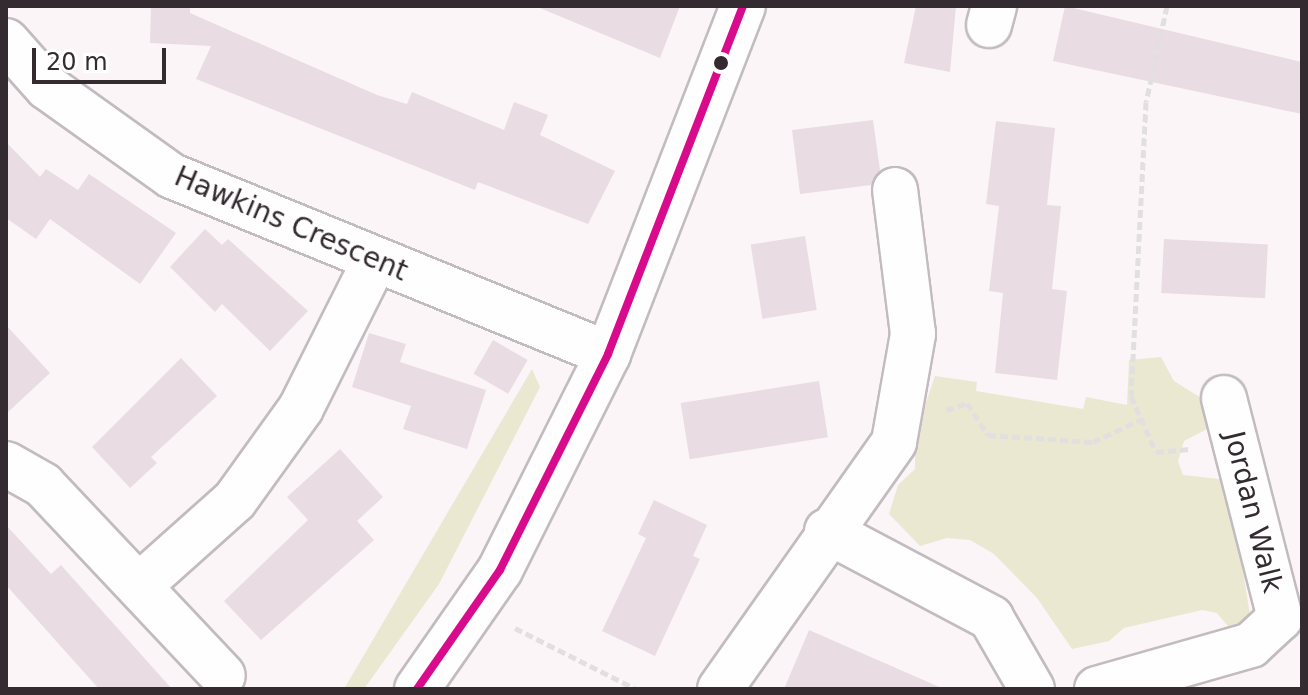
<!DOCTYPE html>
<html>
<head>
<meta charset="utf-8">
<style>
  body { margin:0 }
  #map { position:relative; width:1308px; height:695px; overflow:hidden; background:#fbf5f8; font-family:"DejaVu Sans",sans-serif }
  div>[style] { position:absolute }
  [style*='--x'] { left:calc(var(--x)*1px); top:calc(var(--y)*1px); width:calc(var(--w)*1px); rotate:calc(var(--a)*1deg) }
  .green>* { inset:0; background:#eae8d0 }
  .building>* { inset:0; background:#e9dce3; transform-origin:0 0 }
  .path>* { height:5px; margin-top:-2.5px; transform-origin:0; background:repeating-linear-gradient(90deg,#e2dfe0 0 8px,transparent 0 12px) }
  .roads { filter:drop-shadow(2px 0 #c2bbbf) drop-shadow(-2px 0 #c2bbbf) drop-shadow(0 2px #c2bbbf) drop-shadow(0 -2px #c2bbbf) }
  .street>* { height:44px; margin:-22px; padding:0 22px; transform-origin:22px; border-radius:22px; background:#fefefe }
  .secondary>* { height:44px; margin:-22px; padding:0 22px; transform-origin:22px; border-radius:22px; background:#fefefe }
  .bus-1>* { height:8px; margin:-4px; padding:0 4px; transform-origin:4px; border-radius:4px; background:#d70b8c }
  .dots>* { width:22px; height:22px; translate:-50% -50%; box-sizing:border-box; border:4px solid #fff; border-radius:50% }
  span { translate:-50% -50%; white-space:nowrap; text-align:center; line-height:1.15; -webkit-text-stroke:6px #fff; paint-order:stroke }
  .street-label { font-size:28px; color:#342b30 }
  .frame { position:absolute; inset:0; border:8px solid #342b30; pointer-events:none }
  .scale { position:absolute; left:32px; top:48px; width:134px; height:36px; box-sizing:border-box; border:4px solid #342b30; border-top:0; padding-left:10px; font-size:24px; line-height:28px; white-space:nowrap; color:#342b30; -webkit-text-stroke:6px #fff; paint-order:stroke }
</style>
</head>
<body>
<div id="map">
  <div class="green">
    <i style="clip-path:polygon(1161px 357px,1174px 381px,1214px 406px,1213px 426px,1184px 441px,1178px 461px,1183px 475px,1228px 480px,1251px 621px,1232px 631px,1217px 613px,1202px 610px,1124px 628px,1109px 641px,1072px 649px,1037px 598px,994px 554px,970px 540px,947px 538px,920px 546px,889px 514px,898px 485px,915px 469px,915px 435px,935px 376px,977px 382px,976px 391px,1083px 409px,1086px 397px,1127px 405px,1129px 360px)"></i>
    <i style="clip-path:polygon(532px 369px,540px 387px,439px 584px,364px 689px,344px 689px)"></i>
  </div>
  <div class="building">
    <i style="clip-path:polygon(151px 6px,190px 6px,190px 13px,377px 95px,407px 104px,412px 92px,504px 130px,514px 102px,548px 115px,540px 135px,615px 171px,588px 224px,478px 182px,475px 190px,196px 79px,211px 46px,150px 43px)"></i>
    <i style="clip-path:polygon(535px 6px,680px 6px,660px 58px)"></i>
    <i style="clip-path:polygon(916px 6px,956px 6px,950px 72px,904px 63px)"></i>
    <i style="clip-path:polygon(1065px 6px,1302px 62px,1302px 114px,1053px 61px)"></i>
    <i style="clip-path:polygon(873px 120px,880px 170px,871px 185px,800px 194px,792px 130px)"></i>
    <i style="clip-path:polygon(996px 121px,1055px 128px,1047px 205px,1061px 206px,1052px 289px,1067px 291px,1057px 380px,995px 373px,1003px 293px,989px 291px,999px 206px,986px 204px)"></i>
    <i style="clip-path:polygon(6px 142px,40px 177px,46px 169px,78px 190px,89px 174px,176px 233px,140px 284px,50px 219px,36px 239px,6px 218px)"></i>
    <i style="clip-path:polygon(205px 229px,222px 245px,228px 239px,308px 311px,270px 351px,222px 304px,215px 312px,170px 267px)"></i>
    <i style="left:805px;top:236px;width:75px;height:55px;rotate:81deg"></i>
    <i style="left:1164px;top:239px;width:104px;height:54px;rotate:3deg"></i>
    <i style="clip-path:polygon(6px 325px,50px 373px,6px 414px)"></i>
    <i style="clip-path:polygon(369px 333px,406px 344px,400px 362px,486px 390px,467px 449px,403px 429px,411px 406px,352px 387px)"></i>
    <i style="left:493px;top:340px;width:40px;height:39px;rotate:30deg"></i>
    <i style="clip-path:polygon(181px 358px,217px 396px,151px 457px,157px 463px,130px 488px,92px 447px)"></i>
    <i style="left:819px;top:381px;width:57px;height:140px;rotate:81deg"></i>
    <i style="clip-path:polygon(340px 449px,383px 497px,357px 521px,374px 540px,261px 640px,224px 601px,308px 520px,287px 497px)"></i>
    <i style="clip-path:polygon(654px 500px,707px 525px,693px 556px,700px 559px,655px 656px,602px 631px,646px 538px,638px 534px)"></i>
    <i style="clip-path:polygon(6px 525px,51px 574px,61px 565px,172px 689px,99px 689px,6px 585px)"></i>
    <i style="clip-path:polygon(809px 630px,944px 689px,784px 689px)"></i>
  </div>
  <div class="path">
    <i style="--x:1167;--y:6;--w:98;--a:102.3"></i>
    <i style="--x:1146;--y:102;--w:294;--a:92.9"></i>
    <i style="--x:1131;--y:396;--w:61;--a:65.9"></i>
    <i style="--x:1156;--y:452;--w:34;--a:-5"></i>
    <i style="--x:946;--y:410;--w:22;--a:-18"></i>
    <i style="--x:967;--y:403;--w:38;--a:57"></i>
    <i style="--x:988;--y:435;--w:105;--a:3.8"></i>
    <i style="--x:1093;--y:442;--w:54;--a:-25.1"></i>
    <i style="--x:515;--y:628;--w:136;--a:26.8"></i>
  </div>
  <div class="roads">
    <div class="street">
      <i style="--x:989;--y:25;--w:20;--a:-75"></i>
      <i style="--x:6;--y:41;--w:62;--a:48.3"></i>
      <i style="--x:47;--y:87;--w:153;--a:35.5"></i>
      <i style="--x:172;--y:176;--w:471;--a:22.2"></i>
      <i style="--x:6;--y:464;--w:43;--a:29.6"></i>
      <i style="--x:43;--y:485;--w:262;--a:46.7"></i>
      <i style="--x:827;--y:531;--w:186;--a:27.9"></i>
      <i style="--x:991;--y:618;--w:82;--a:60"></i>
      <i style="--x:140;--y:585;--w:127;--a:-41.8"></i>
      <i style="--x:235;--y:500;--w:113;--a:-54.3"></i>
      <i style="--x:301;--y:408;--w:163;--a:-63.4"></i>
      <i style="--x:720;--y:689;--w:302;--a:-54.8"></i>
      <i style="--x:894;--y:442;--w:110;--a:-80"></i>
      <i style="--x:913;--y:334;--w:145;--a:-97.1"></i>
      <i style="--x:1097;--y:689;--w:160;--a:-15.9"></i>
      <i style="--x:1251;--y:645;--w:40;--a:-43"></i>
      <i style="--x:1280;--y:618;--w:227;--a:-104.3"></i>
    </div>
    <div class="secondary">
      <i style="--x:417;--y:689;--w:145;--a:-55.1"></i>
      <i style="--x:500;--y:570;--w:241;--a:-63.4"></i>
      <i style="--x:608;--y:354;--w:373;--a:-68.8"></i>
    </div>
  </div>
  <div class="bus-1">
    <i style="--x:417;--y:689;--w:145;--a:-55.1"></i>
    <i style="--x:500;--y:570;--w:241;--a:-63.4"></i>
    <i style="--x:608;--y:354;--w:373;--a:-68.8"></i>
  </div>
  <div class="dots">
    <i style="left:721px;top:63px;background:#342b30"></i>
  </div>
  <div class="street-label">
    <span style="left:291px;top:224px;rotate:23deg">Hawkins Crescent</span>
    <span style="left:1253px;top:512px;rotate:76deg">Jordan Walk</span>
  </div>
  <div class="frame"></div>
  <div class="scale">20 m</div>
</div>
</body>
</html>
